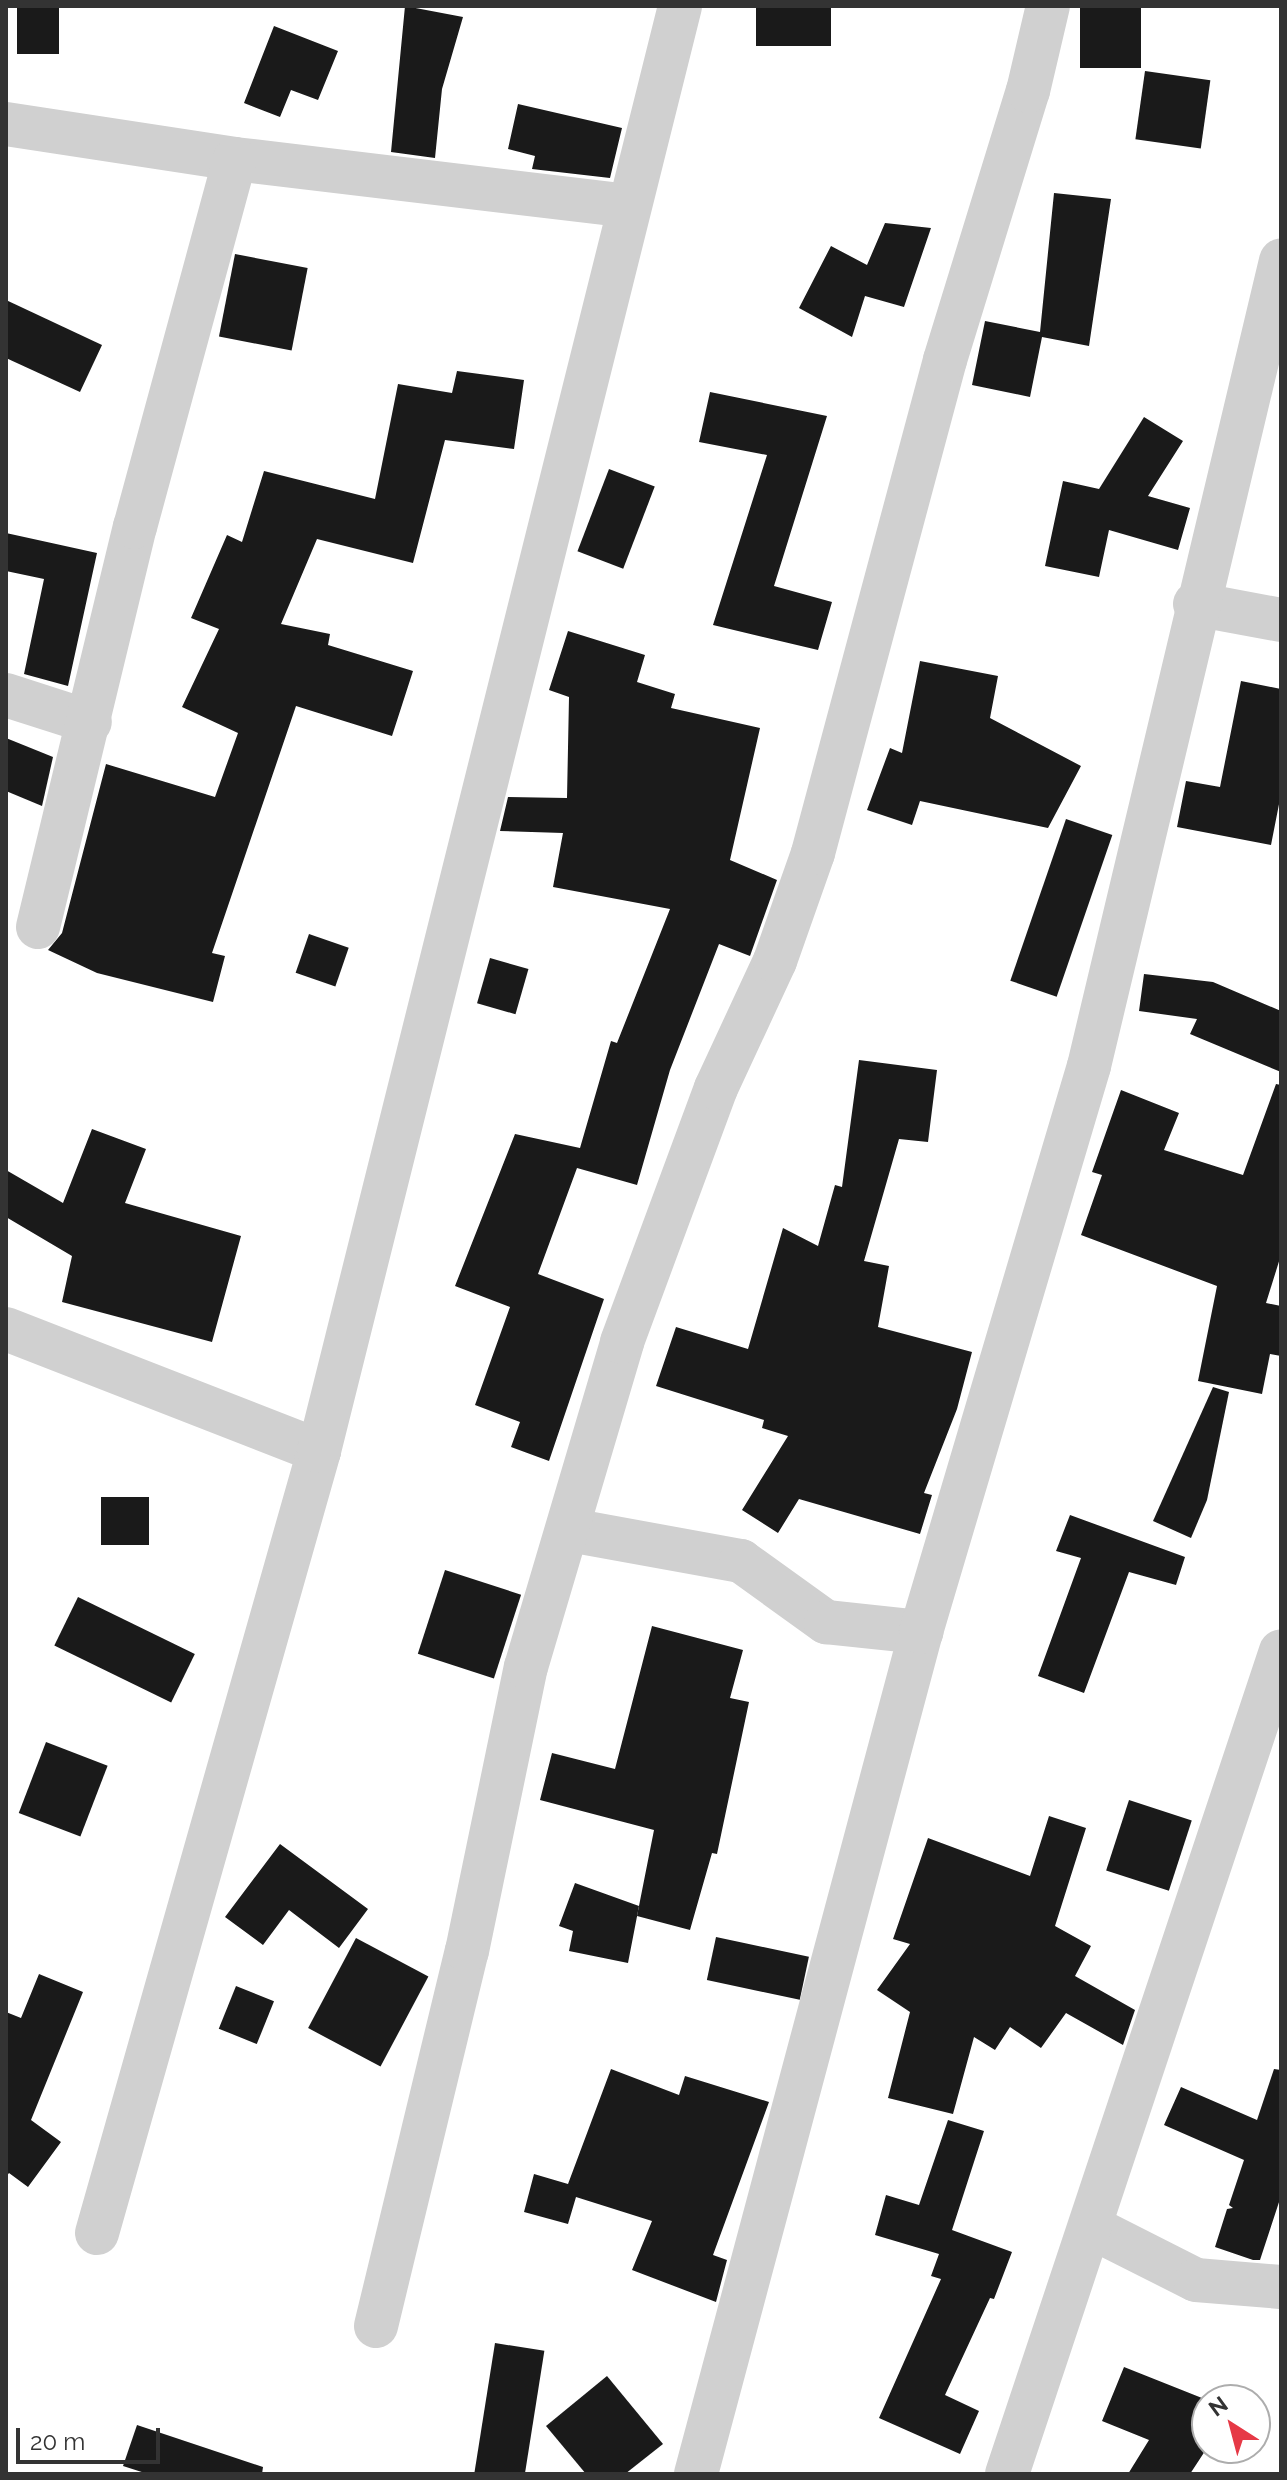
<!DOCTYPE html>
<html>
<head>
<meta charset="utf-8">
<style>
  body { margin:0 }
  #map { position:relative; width:1287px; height:2480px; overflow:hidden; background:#fff; font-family:Raleway,sans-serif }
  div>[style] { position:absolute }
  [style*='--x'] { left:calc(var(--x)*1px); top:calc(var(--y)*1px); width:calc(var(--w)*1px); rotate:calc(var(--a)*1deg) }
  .building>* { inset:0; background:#1a1a1a; transform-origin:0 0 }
  .street>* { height:44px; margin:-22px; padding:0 22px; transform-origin:22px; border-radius:22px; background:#d0d0d0 }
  span { translate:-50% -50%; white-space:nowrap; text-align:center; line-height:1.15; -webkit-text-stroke:8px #fff; paint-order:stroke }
  .frame { position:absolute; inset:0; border:8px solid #333; pointer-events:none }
  .north { position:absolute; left:1191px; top:2384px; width:80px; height:80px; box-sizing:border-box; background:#fff; border:2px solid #adadad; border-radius:50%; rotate:324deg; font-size:22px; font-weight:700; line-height:32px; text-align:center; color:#333 }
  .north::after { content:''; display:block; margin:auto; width:28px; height:36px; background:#e63946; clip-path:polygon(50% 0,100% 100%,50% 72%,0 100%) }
  .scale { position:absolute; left:16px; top:2428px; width:144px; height:36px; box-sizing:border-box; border:4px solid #333; border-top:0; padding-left:10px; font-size:24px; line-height:28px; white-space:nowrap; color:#333; -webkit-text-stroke:6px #fff; paint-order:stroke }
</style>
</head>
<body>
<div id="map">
  <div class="building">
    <i style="left:17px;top:6px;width:42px;height:48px"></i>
    <i style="clip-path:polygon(405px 6px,463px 17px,442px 89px,435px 158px,391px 152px)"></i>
    <i style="left:756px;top:6px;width:75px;height:40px"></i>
    <i style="left:1080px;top:7px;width:61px;height:61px"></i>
    <i style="clip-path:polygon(274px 26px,338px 51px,318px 100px,291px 90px,280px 117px,244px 103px)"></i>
    <i style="left:1145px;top:71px;width:66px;height:69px;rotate:8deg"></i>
    <i style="clip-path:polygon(518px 104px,622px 128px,610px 178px,532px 169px,535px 156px,508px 149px)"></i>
    <i style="clip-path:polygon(1054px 193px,1111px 199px,1089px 346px,1042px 337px,1030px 397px,972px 385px,985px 321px,1040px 332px)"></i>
    <i style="clip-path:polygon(885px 223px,931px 228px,904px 307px,865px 296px,852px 337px,799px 308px,831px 246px,867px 265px)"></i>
    <i style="left:235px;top:254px;width:74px;height:84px;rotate:11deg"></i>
    <i style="clip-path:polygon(6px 300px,102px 345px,80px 392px,6px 358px)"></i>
    <i style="clip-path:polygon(457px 371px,524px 380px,514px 449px,445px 440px,413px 563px,317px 539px,281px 624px,330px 634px,328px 645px,413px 671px,392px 736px,296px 706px,212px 953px,225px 956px,213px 1002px,97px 973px,48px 950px,62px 933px,106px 764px,215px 797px,238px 733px,182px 707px,219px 629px,191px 618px,227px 535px,242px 542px,264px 471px,375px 499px,398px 384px,452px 393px)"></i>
    <i style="clip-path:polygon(710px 392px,827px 416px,774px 586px,832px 602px,818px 650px,713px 625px,767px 455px,699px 442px)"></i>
    <i style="clip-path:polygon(1144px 417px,1183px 441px,1148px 496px,1190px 508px,1178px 550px,1109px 530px,1099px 577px,1045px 566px,1063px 481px,1099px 489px)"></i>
    <i style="left:609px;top:469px;width:49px;height:88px;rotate:21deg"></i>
    <i style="clip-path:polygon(6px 533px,97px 553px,68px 686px,24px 674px,44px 579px,6px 571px)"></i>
    <i style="clip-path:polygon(568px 631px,645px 655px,637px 682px,675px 694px,671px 708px,760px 728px,730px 860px,777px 880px,750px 956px,719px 944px,670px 1070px,637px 1185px,577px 1168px,538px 1274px,604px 1299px,549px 1461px,511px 1447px,520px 1422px,475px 1405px,510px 1307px,455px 1286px,515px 1134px,580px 1148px,611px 1041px,617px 1043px,670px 909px,553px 887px,563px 833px,500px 831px,508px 797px,567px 798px,569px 697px,549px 690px)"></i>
    <i style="clip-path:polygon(920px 661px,998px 676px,990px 718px,1081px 766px,1048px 828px,920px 801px,912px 825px,867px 810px,890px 748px,902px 753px)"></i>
    <i style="clip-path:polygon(1241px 681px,1281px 689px,1281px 794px,1271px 845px,1177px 827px,1186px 781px,1220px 787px)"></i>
    <i style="clip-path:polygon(6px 738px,53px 757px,42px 806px,6px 791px)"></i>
    <i style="left:1066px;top:819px;width:49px;height:171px;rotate:19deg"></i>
    <i style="left:309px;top:934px;width:42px;height:41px;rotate:19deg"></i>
    <i style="left:490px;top:958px;width:40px;height:47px;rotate:16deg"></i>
    <i style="clip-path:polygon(1144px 974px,1213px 982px,1281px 1011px,1281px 1072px,1190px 1034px,1197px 1019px,1139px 1011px)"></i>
    <i style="clip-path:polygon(859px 1060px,937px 1070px,928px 1142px,899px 1139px,864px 1261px,889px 1266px,878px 1327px,972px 1352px,957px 1409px,924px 1493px,932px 1495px,920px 1534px,799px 1499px,778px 1533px,742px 1510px,788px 1436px,762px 1428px,764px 1420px,656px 1386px,676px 1327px,748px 1349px,783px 1228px,818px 1246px,835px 1185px,842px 1187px)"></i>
    <i style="clip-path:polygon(1276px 1084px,1281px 1085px,1281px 1255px,1266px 1303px,1281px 1306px,1281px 1356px,1270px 1354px,1262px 1394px,1198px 1381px,1217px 1286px,1081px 1235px,1102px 1175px,1092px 1172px,1121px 1090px,1179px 1113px,1164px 1150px,1243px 1175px)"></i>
    <i style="clip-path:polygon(92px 1129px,146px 1149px,125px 1203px,241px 1236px,212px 1342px,62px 1302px,72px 1256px,6px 1217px,6px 1170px,63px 1203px)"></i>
    <i style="clip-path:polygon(1213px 1387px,1229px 1392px,1207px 1500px,1191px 1538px,1153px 1521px)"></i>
    <i style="left:101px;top:1497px;width:48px;height:48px"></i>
    <i style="clip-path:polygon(1070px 1515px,1185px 1557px,1176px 1585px,1129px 1572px,1084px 1693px,1038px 1676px,1081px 1558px,1056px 1551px)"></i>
    <i style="left:445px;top:1570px;width:80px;height:88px;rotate:18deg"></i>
    <i style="left:78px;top:1597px;width:130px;height:54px;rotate:26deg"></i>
    <i style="clip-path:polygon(652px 1626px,743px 1650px,730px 1698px,749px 1702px,717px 1854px,712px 1853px,690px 1930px,637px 1916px,654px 1830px,540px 1800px,552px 1753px,615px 1769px)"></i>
    <i style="left:46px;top:1742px;width:66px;height:76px;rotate:21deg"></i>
    <i style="left:1129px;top:1800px;width:66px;height:74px;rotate:18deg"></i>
    <i style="clip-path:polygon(1049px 1816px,1086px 1828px,1055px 1926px,1091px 1946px,1075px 1976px,1135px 2010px,1123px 2045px,1066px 2013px,1041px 2048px,1010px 2027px,995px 2050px,974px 2037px,953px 2114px,888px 2098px,910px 2012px,877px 1990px,910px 1944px,893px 1939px,928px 1838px,1030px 1876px)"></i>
    <i style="clip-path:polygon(280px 1844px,368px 1909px,339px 1948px,289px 1910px,263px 1945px,225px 1917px)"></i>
    <i style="clip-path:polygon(575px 1883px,639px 1906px,628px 1963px,569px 1951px,573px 1931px,559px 1926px)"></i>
    <i style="left:716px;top:1937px;width:95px;height:44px;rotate:12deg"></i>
    <i style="left:356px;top:1938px;width:82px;height:102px;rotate:28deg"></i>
    <i style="clip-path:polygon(39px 1974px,83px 1992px,31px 2120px,61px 2142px,28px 2187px,9px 2173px,6px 2177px,6px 2012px,21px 2018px)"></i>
    <i style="left:236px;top:1986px;width:41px;height:46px;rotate:22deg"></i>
    <i style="clip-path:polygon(611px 2069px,679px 2095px,685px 2076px,769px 2102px,713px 2255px,727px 2260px,716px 2302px,632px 2270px,652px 2221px,576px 2197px,568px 2224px,524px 2212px,534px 2174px,568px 2184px)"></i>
    <i style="clip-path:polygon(1274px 2069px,1281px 2070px,1281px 2196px,1260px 2260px,1253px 2260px,1215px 2247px,1227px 2209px,1233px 2208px,1229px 2205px,1244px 2160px,1164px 2125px,1181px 2087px,1257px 2120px)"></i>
    <i style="clip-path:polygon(948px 2120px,984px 2131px,952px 2230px,1012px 2252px,994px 2299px,990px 2298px,945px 2395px,979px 2411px,960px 2454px,879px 2418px,941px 2279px,931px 2276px,939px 2254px,875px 2235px,886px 2195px,919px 2205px)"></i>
    <i style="left:495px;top:2343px;width:50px;height:133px;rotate:9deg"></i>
    <i style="clip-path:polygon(1124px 2367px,1207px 2400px,1207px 2448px,1190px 2474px,1128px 2474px,1149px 2440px,1102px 2421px)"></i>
    <i style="clip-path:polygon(607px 2376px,663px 2444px,625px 2474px,586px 2474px,546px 2426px)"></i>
    <i style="clip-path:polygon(137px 2425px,263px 2467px,262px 2474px,148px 2474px,123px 2466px)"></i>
  </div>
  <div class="street">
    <i style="--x:6;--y:124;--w:232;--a:8.7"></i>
    <i style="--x:235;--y:159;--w:397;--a:6.8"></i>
    <i style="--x:1195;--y:604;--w:87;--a:10.5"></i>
    <i style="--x:6;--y:695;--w:88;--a:17.8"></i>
    <i style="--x:38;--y:927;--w:412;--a:-76.4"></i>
    <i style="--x:135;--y:527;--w:381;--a:-74.8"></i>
    <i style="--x:6;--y:1329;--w:336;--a:21.3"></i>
    <i style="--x:570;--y:1530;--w:174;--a:10.3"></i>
    <i style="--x:741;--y:1561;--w:105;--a:35.7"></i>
    <i style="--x:826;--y:1622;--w:96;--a:6"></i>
    <i style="--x:1093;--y:2228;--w:115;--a:26.8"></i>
    <i style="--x:1196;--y:2280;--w:85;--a:4.7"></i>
    <i style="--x:97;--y:2233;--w:813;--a:-74.15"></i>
    <i style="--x:319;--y:1451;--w:1489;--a:-75.97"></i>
    <i style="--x:376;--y:2326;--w:386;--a:-76.4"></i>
    <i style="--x:467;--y:1951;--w:290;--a:-78.3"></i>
    <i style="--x:526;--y:1667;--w:339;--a:-73.5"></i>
    <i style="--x:622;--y:1342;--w:271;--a:-69.7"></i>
    <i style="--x:716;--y:1088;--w:140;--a:-65.1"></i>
    <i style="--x:775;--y:961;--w:114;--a:-70.6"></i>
    <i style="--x:813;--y:853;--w:510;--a:-75.01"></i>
    <i style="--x:945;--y:360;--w:282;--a:-72.9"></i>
    <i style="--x:1028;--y:91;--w:87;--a:-76.8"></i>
    <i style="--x:696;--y:2474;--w:872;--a:-75.04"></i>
    <i style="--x:921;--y:1632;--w:590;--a:-73.47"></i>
    <i style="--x:1089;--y:1066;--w:828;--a:-76.59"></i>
    <i style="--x:1007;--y:2474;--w:867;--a:-71.59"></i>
  </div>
  <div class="frame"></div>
  <div class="north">N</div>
  <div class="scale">20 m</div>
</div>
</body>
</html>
